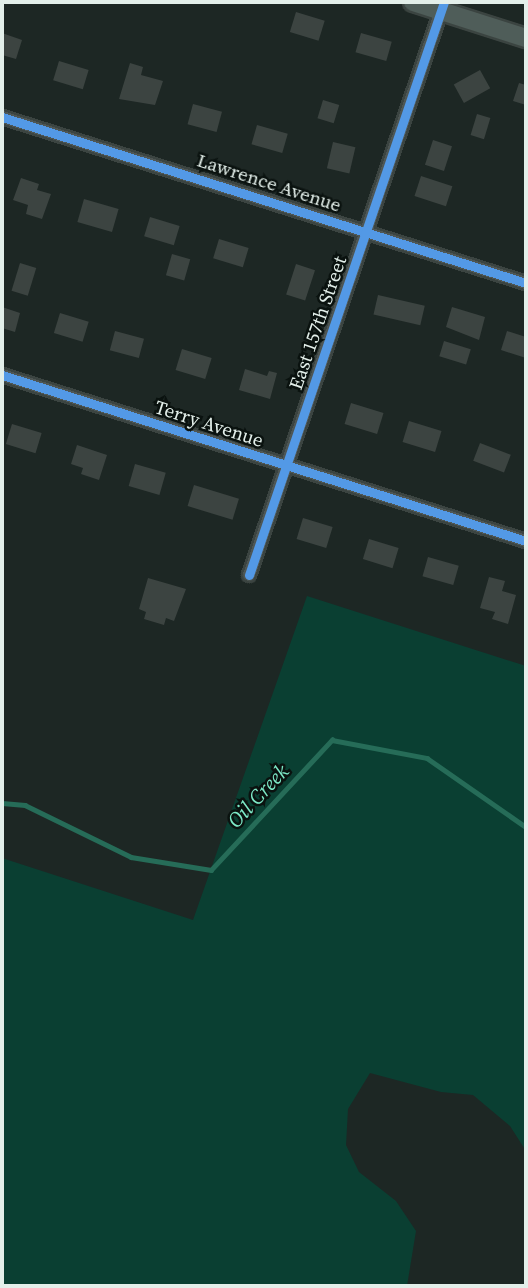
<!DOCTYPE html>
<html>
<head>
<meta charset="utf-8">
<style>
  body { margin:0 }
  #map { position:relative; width:528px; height:1288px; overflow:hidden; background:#1d2724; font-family:"Source Serif 4",serif }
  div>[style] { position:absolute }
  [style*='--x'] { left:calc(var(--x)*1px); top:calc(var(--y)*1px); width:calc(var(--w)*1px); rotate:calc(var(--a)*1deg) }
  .green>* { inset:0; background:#0a3f32 }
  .stream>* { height:4.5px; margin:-2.25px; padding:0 2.25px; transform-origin:2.25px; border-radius:2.25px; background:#266c58 }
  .building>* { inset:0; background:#3c4441; transform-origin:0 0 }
  .roads { filter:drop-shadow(2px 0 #3b4441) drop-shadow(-2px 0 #3b4441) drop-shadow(0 2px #3b4441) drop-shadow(0 -2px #3b4441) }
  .street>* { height:12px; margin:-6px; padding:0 6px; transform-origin:6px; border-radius:6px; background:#4e5654 }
  .secondary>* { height:18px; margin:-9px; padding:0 9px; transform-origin:9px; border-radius:9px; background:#4f5d59 }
  .cycleway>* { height:9px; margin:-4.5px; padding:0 4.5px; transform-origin:4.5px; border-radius:4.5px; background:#5399e6 }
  span { translate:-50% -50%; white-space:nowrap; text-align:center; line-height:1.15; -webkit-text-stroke:5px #0a120f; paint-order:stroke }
  .street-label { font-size:19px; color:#e3efea }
  .water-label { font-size:21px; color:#7de9c7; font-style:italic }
  .frame { position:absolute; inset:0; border:4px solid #e3efea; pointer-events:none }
</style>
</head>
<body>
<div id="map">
  <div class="green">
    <i style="clip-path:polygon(307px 596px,526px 666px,526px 1151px,510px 1126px,473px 1095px,441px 1092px,370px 1073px,348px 1109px,346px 1145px,359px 1172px,396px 1201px,416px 1231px,407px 1286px,2px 1286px,2px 858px,193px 920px)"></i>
  </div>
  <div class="stream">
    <i style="--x:2;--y:803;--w:23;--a:5"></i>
    <i style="--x:25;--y:805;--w:118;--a:26.1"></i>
    <i style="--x:131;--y:857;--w:81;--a:9.2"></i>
    <i style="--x:211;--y:870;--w:178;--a:-47.1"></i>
    <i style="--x:332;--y:740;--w:97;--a:10.7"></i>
    <i style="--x:427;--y:758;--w:121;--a:34.9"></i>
  </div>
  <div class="building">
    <i style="left:296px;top:12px;width:30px;height:21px;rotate:17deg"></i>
    <i style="clip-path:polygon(2px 33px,22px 40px,16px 59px,2px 55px)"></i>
    <i style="left:361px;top:33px;width:32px;height:20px;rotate:16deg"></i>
    <i style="left:59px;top:61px;width:31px;height:20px;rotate:17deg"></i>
    <i style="clip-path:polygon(130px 63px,143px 67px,141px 75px,163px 81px,155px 105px,119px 99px)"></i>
    <i style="left:480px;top:70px;width:21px;height:30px;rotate:61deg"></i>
    <i style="clip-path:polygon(519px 83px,526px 85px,526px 105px,513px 101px)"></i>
    <i style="left:323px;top:100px;width:17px;height:19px;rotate:17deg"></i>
    <i style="left:193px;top:104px;width:30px;height:21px;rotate:15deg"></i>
    <i style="left:477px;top:114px;width:14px;height:22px;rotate:17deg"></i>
    <i style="left:257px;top:125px;width:32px;height:20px;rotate:16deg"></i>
    <i style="left:433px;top:140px;width:20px;height:26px;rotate:18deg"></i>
    <i style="left:333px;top:142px;width:23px;height:27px;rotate:13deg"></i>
    <i style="left:421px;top:176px;width:33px;height:21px;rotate:18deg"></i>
    <i style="clip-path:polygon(21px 178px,39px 184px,37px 190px,51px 194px,42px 219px,26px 214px,28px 205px,13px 200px)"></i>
    <i style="left:84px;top:199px;width:36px;height:24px;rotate:16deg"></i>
    <i style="left:150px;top:217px;width:31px;height:20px;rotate:17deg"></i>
    <i style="left:219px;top:239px;width:31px;height:20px;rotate:17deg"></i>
    <i style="left:172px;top:254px;width:19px;height:22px;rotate:16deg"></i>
    <i style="left:20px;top:263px;width:17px;height:29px;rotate:17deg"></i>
    <i style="left:296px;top:264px;width:20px;height:32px;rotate:18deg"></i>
    <i style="left:378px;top:295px;width:48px;height:20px;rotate:13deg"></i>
    <i style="clip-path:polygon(2px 307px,20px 313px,15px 332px,2px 328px)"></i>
    <i style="clip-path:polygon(452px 307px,485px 317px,479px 340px,446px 327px)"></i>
    <i style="left:60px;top:313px;width:30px;height:21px;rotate:17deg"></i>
    <i style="left:115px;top:331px;width:30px;height:20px;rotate:15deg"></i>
    <i style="clip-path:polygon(507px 331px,526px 337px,526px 358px,501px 350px)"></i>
    <i style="left:444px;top:341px;width:28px;height:16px;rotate:17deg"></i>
    <i style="left:182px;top:349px;width:31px;height:22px;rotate:17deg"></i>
    <i style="clip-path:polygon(245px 369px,267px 376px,269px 371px,277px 373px,270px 399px,239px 390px)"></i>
    <i style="left:351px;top:403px;width:34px;height:22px;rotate:17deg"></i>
    <i style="left:409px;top:421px;width:34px;height:22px;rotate:17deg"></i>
    <i style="left:12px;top:424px;width:31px;height:21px;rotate:17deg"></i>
    <i style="left:480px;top:443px;width:33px;height:19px;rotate:21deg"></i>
    <i style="clip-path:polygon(77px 445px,107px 455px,99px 480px,81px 474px,83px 468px,71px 464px)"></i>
    <i style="left:135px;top:464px;width:32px;height:23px;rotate:16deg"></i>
    <i style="left:194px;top:485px;width:47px;height:22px;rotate:17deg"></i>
    <i style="left:303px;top:518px;width:31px;height:22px;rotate:17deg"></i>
    <i style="left:369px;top:539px;width:31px;height:21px;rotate:17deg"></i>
    <i style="left:428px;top:557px;width:32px;height:20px;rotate:16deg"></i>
    <i style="clip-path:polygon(489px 577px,505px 581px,502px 591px,516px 595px,508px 624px,492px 619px,495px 612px,480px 608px)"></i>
    <i style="clip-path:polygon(148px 578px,186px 589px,174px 621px,166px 618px,164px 625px,144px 619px,146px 612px,139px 609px)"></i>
  </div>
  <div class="roads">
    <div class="street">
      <i style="--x:2;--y:117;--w:550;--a:17.58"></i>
      <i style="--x:2;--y:375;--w:550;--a:17.58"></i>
      <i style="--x:249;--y:575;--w:605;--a:-71.21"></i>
    </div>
    <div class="secondary">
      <i style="--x:413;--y:2;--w:119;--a:17.7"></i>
    </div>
  </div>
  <div class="cycleway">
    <i style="--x:2;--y:117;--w:550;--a:17.58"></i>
    <i style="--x:2;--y:375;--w:550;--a:17.58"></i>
    <i style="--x:249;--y:575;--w:605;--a:-71.21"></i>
  </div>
  <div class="street-label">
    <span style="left:269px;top:183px;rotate:18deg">Lawrence Avenue</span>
    <span style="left:318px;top:323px;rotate:-71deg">East 157th Street</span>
    <span style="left:209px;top:424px;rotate:18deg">Terry Avenue</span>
  </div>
  <div class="water-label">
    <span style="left:258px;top:796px;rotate:-47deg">Oil Creek</span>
  </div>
  <div class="frame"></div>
</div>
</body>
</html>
